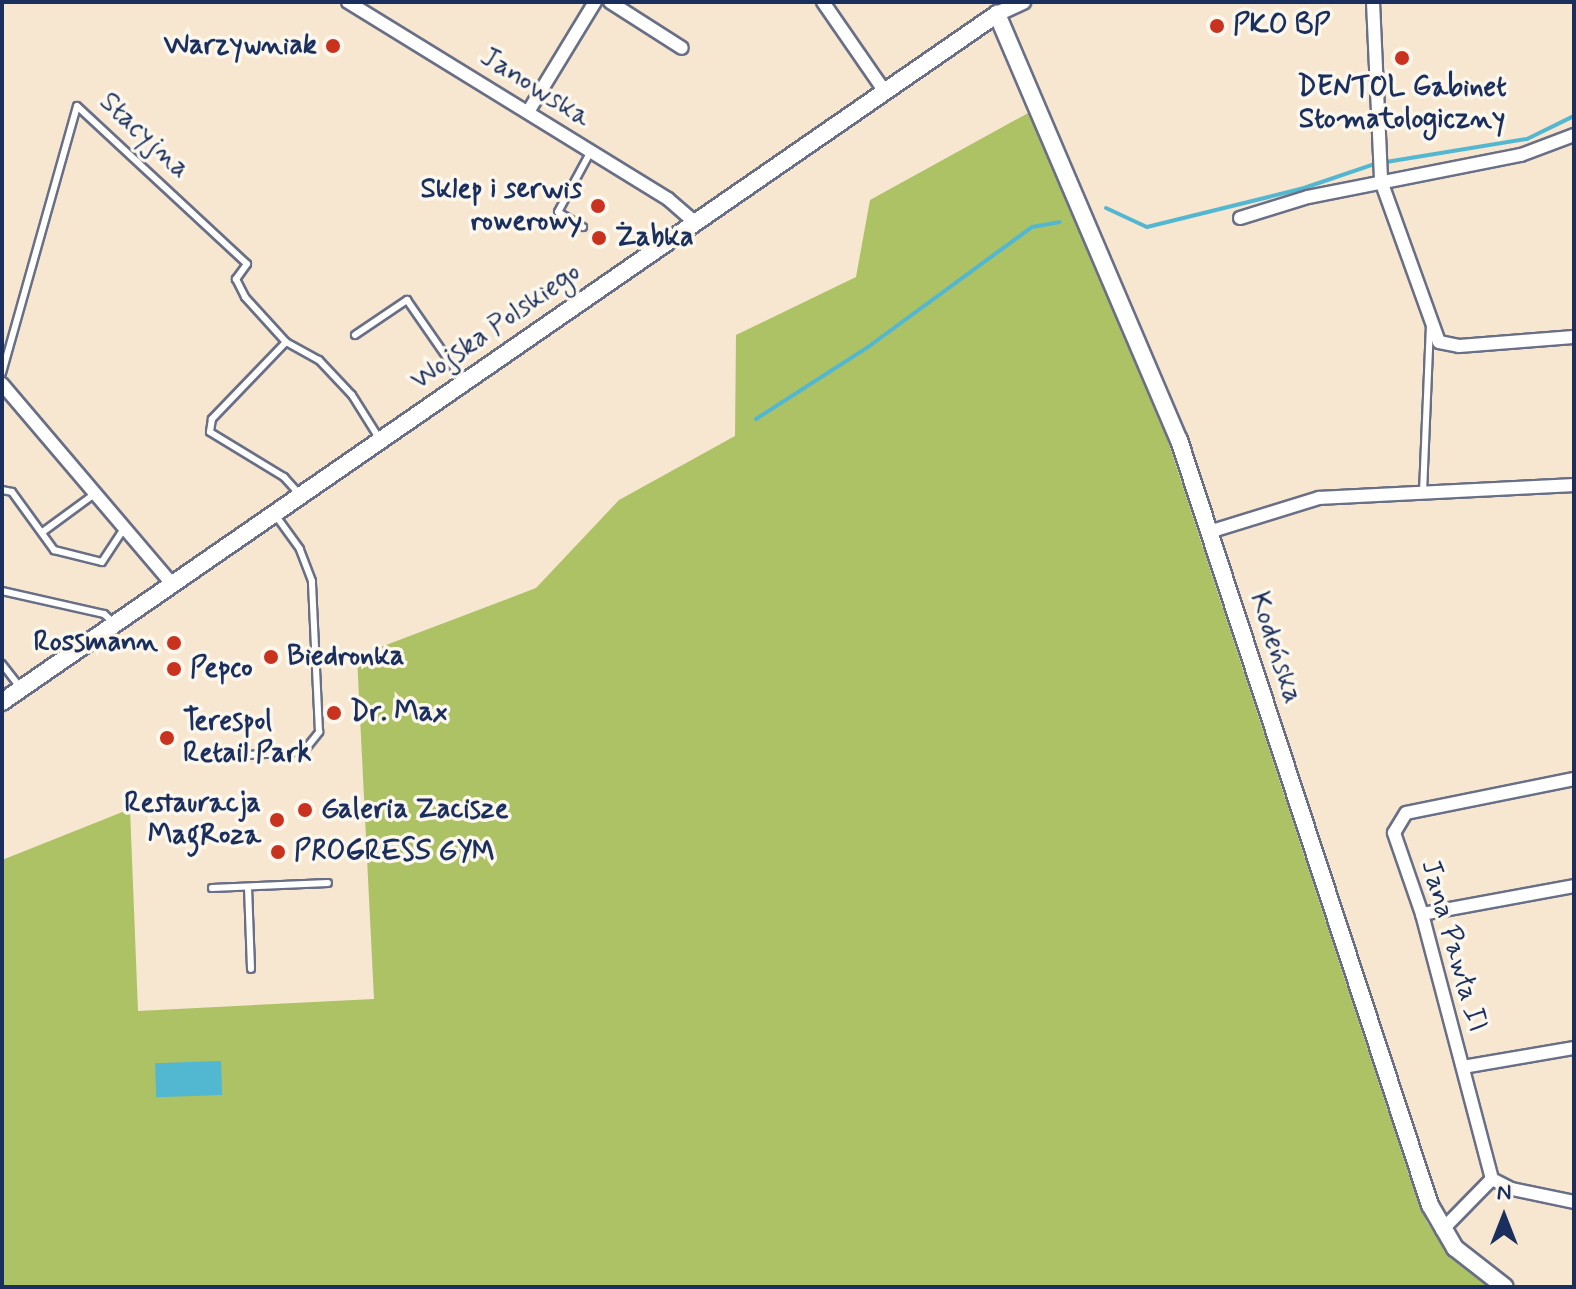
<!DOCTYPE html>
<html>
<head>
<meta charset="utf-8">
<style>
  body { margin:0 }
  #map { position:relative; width:1576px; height:1289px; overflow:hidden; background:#f7e6d0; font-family:Mynerve,sans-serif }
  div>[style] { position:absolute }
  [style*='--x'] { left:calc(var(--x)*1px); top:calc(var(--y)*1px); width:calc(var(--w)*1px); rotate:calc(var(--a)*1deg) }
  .green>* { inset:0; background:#adc165 }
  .water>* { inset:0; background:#52b7d1; transform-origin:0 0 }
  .stream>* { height:4px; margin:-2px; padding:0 2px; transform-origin:2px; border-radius:2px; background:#52b7d1 }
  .roads { filter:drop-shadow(2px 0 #686f86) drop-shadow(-2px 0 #686f86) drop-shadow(0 2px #686f86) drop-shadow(0 -2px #686f86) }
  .service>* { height:6px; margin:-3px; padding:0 3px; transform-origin:3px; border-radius:3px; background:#fff }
  .minor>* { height:12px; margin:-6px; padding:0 6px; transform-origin:6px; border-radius:6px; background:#fff }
  .tertiary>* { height:14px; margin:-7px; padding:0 7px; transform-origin:7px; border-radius:7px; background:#fff }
  .secondary>* { height:16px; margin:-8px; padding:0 8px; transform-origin:8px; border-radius:8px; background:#fff }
  .dots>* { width:22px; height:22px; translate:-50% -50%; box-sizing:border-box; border:4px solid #fbf7ec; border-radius:50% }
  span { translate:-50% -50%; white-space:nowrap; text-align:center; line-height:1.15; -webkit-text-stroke:7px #fbf7ec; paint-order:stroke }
  .poi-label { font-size:28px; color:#1b2f5e; font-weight:700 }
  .left { translate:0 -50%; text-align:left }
  .right { translate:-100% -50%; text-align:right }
  .street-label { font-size:28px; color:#1b2f5e }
  .frame { position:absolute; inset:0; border:4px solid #1b2f5e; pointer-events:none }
  .north { position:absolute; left:1464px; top:1177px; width:80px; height:80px; -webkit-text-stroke:6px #fbf7ec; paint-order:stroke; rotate:0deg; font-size:22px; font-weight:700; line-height:32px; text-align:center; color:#1b2f5e }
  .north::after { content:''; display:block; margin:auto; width:28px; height:36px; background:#1b2f5e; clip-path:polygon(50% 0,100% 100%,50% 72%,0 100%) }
</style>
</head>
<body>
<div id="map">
  <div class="green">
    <i style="clip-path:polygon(1030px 112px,1165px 432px,1410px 1178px,1427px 1222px,1450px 1256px,1488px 1287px,2px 1287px,2px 860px,130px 809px,138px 1011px,374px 999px,357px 656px,536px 588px,619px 500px,735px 436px,736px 335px,856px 277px,870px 200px)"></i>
  </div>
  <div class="water">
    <i style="left:221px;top:1061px;width:34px;height:66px;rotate:88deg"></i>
  </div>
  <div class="stream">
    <i style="--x:1386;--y:162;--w:143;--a:-9.3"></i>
    <i style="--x:1527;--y:139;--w:52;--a:-26.1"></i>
    <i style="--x:1106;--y:208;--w:45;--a:24.9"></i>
    <i style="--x:1147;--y:227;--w:159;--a:-13.9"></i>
    <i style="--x:1301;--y:189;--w:75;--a:-18.7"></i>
    <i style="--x:756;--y:419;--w:133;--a:-32.7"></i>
    <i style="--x:868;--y:347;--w:203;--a:-36.2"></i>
    <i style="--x:1032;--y:227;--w:28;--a:-10"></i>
  </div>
  <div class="roads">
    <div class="service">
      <i style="--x:583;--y:227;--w:29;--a:-149"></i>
      <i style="--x:558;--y:212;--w:69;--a:-61.6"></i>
      <i style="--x:355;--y:335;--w:63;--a:-33.9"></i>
      <i style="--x:407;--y:300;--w:98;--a:55.3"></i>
      <i style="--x:286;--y:342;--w:38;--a:29"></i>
      <i style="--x:319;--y:360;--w:48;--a:46.7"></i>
      <i style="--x:352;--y:395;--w:51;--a:57.9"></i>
      <i style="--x:2;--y:373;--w:277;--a:-74.3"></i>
      <i style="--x:77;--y:106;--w:232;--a:42.9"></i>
      <i style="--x:247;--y:264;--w:19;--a:126"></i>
      <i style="--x:236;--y:279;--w:20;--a:63"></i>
      <i style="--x:245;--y:297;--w:61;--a:47.7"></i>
      <i style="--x:286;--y:342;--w:107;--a:133.9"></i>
      <i style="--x:212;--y:419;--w:13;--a:99"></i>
      <i style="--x:210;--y:432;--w:87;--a:31.3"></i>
      <i style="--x:284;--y:477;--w:24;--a:48"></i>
      <i style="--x:2;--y:490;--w:10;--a:11"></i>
      <i style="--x:12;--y:492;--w:72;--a:54.1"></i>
      <i style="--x:54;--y:550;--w:49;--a:14"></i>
      <i style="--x:102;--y:562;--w:42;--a:-56.7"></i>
      <i style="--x:1423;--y:492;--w:167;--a:-87.6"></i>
      <i style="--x:44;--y:531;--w:64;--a:-36.2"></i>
      <i style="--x:2;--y:591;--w:105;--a:12.7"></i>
      <i style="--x:104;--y:614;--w:12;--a:42"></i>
      <i style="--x:2;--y:664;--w:28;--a:52"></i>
      <i style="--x:209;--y:757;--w:94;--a:-3"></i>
      <i style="--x:303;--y:752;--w:26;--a:-51"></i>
      <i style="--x:319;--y:732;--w:151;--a:-92.7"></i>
      <i style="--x:312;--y:581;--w:34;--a:-111"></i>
      <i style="--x:300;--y:549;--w:41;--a:-126"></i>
      <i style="--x:248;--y:887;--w:82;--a:87.9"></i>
      <i style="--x:212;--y:888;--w:116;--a:-2.5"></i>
    </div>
    <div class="minor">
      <i style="--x:348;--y:2;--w:376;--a:31.6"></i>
      <i style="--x:668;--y:199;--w:33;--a:41"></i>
      <i style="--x:610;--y:2;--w:85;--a:32.6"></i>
      <i style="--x:823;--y:2;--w:106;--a:55.4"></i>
      <i style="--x:1373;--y:2;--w:179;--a:87.4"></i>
      <i style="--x:1381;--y:181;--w:171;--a:70.2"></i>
      <i style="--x:1439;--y:342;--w:20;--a:11"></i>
      <i style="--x:1459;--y:346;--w:115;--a:-4.5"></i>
      <i style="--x:528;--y:112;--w:129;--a:-58.7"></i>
      <i style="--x:1240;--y:218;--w:71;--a:-17.2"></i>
      <i style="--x:1308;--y:197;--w:217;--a:-11.2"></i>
      <i style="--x:1521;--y:155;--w:57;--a:-20.7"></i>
      <i style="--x:2;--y:384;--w:262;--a:49.6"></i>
      <i style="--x:1209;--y:532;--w:115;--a:-17.2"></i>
      <i style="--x:1319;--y:498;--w:255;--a:-2.9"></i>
      <i style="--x:1574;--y:779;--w:171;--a:168.6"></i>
      <i style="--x:1406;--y:813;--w:23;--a:121"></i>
      <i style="--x:1394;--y:833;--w:86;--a:70.9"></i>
      <i style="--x:1422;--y:914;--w:274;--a:75.2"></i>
      <i style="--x:1492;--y:1179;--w:22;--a:27"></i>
      <i style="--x:1512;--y:1189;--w:63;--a:11.8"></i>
      <i style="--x:1422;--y:914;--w:155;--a:-10.4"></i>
      <i style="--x:1463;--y:1067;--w:113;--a:-9.7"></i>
      <i style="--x:1442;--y:1230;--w:71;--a:-45.6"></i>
    </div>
    <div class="tertiary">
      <i style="--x:997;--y:14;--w:29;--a:-25"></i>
    </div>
    <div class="secondary">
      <i style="--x:2;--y:702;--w:1210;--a:-34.66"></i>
      <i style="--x:997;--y:14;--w:463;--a:66.9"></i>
      <i style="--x:1179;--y:440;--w:805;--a:71.84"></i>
      <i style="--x:1430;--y:1205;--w:50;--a:59.8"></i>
      <i style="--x:1455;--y:1248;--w:63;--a:38"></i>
    </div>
  </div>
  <div class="dots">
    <i style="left:1217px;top:26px;background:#c8321e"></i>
    <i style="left:333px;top:46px;background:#c8321e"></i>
    <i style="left:1402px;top:58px;background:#c8321e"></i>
    <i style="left:598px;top:206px;background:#c8321e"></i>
    <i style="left:599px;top:238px;background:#c8321e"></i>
    <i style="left:174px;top:643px;background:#c8321e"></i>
    <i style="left:271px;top:657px;background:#c8321e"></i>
    <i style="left:174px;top:669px;background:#c8321e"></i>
    <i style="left:334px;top:713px;background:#c8321e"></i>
    <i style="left:167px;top:738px;background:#c8321e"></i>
    <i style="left:305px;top:810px;background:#c8321e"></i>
    <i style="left:277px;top:820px;background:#c8321e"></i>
    <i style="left:278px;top:852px;background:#c8321e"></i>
  </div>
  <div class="poi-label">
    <span class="left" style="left:1233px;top:26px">PKO BP</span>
    <span class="right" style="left:317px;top:46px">Warzywniak</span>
    <span style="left:1402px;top:104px">DENTOL Gabinet<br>Stomatologiczny</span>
    <span class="right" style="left:582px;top:206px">Sklep i serwis<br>rowerowy</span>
    <span class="left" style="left:615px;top:238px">Żabka</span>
    <span class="right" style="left:158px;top:643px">Rossmann</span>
    <span class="left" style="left:287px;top:657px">Biedronka</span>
    <span class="left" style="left:190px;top:669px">Pepco</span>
    <span class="left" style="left:350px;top:713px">Dr. Max</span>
    <span class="left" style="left:183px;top:738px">Terespol<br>Retail Park</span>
    <span class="right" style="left:261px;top:820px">Restauracja<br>MagRoza</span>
    <span class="left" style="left:321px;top:810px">Galeria Zacisze</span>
    <span class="left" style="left:294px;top:852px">PROGRESS GYM</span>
  </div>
  <div class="street-label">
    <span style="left:535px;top:88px;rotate:32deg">Janowska</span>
    <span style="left:144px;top:136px;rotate:43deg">Stacyjna</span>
    <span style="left:496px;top:327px;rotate:-35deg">Wojska Polskiego</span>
    <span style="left:1275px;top:648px;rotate:72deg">Kodeńska</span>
    <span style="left:1453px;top:946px;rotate:74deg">Jana Pawła II</span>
  </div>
  <div class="frame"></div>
  <div class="north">N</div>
</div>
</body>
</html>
